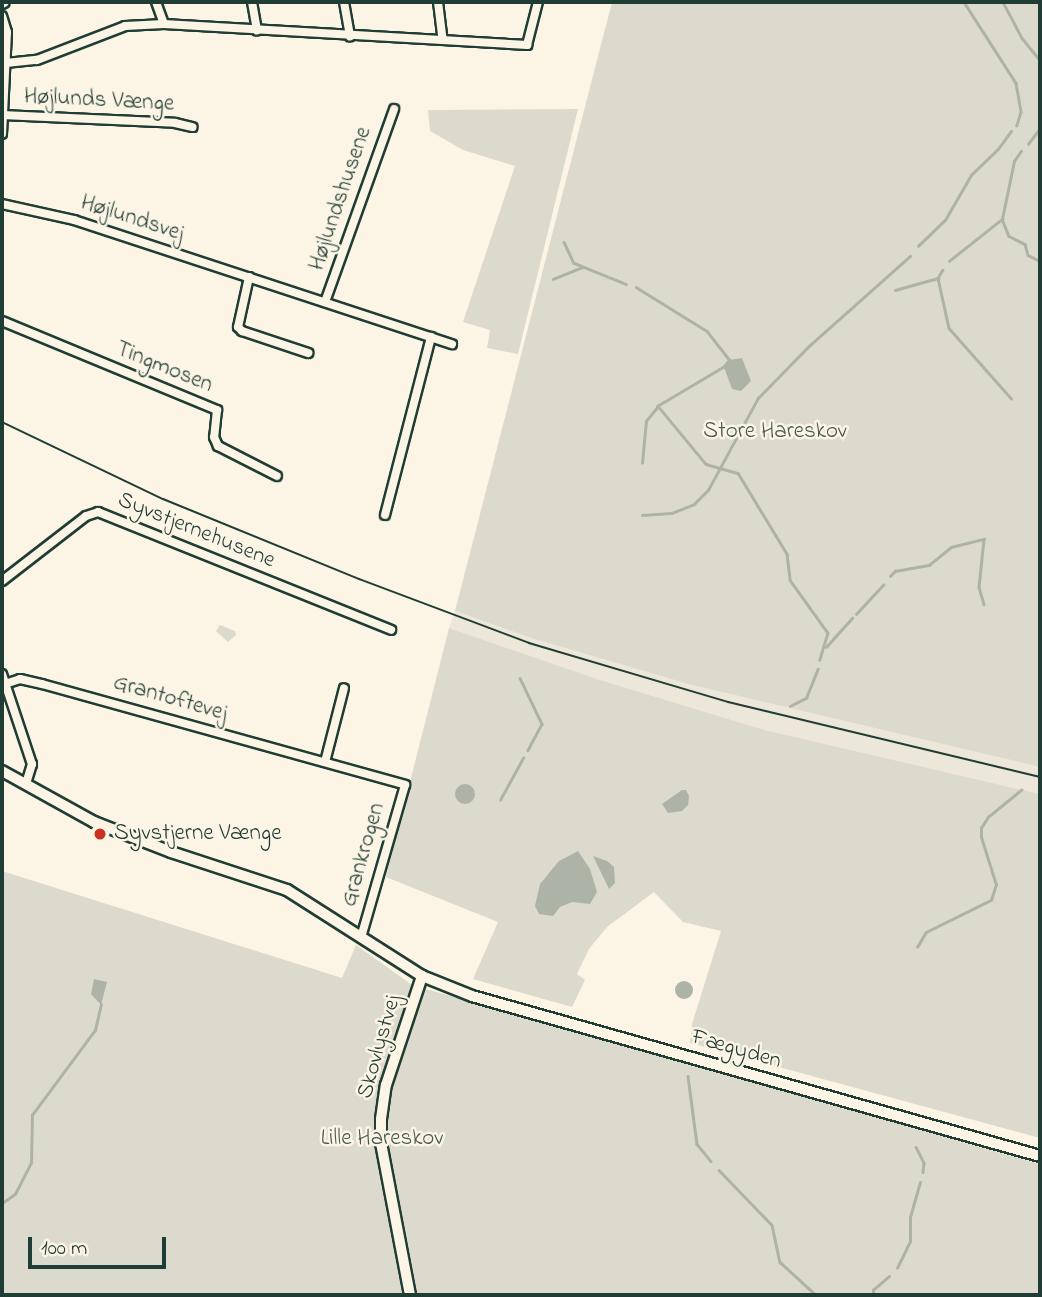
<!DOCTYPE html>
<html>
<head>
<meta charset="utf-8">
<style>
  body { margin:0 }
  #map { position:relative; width:1042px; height:1297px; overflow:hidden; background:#fcf5e5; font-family:"Indie Flower",sans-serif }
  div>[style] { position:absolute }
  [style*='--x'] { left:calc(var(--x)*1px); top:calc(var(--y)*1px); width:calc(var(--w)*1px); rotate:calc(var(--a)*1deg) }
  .built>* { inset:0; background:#ece7d8 }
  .green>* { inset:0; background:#dcdacc }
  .water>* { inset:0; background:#aeb3a7 }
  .round { border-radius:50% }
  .stream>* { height:2.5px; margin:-1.25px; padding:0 1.25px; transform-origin:1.25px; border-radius:1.25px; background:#aeb3a7 }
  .roads { filter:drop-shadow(2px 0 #1f3d34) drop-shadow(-2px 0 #1f3d34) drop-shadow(0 2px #1f3d34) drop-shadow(0 -2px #1f3d34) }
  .minor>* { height:8px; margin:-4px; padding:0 4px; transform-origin:4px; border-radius:4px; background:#fcf5e5 }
  .tertiary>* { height:10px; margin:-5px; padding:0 5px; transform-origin:5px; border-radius:5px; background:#fcf5e5 }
  .tram>* { height:2px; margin:-1px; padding:0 1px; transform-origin:1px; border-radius:1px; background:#1f3d34 }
  .dots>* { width:19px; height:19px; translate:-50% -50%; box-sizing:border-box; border:4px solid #fcf5e5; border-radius:50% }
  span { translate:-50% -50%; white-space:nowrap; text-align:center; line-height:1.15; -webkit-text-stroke:5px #fcf5e5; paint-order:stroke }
  .street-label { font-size:23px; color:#1f3d34 }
  .park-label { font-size:23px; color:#455c52 }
  .poi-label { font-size:23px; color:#1f3d34 }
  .left { translate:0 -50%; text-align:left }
  .frame { position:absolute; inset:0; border:4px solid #1f3d34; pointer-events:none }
  .scale { position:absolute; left:28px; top:1237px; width:138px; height:32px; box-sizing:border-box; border:4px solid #1f3d34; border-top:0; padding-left:9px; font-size:21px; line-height:24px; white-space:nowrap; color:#1f3d34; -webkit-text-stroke:5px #fcf5e5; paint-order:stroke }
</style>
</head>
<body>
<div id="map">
  <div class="built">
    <i style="clip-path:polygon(455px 611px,531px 638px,688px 684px,1040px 767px,1040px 794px,765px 730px,600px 680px,449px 628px)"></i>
  </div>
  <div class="green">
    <i style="clip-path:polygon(612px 2px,1040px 2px,1040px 767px,688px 684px,531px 638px,455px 611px)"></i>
    <i style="clip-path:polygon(578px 109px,518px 354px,487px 348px,490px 330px,463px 322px,515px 166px,463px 150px,430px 131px,428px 110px)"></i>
    <i style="clip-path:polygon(220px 625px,235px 631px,236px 635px,228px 642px,216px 631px)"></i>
    <i style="clip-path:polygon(449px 628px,600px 680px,765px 730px,1040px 794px,1040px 1138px,690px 1043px,692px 1024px,721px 931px,683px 922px,654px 892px,607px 927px,589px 949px,577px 974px,585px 980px,572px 1007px,473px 979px,498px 922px,386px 877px)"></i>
    <i style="clip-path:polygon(2px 871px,342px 978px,356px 945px,412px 985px,1040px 1164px,1040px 1295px,2px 1295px)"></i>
  </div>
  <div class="water">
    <i style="clip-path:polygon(742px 358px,751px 381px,741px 391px,732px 389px,724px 367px,730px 360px)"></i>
    <i class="round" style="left:455px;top:784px;width:20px;height:20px"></i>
    <i style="clip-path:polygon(682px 790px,686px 790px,689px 796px,688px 805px,682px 811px,668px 813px,662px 804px)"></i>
    <i style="clip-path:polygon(578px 851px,590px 869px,597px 892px,590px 904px,572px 902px,560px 907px,553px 916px,539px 914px,535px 906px,540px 884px,559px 861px)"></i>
    <i style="clip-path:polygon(593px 856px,607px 861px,614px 867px,615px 883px,609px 889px)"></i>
    <i style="clip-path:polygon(94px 979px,107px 982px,101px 1005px,91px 994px)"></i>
    <i class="round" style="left:675px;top:981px;width:18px;height:18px"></i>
  </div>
  <div class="stream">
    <i style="--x:964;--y:2;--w:96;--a:57.3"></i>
    <i style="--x:1016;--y:83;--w:29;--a:80"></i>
    <i style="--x:1021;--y:112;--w:14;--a:107"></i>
    <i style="--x:1003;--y:2;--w:41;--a:62.2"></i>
    <i style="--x:1022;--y:38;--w:28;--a:51"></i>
    <i style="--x:1028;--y:144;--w:20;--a:-53"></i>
    <i style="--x:1002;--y:219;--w:18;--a:68"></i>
    <i style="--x:1009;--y:236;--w:18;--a:27"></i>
    <i style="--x:1025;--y:244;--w:11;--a:75"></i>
    <i style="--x:1028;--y:255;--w:13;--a:27"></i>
    <i style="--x:564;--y:242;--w:23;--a:65"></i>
    <i style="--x:574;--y:263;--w:56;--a:22"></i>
    <i style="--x:918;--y:246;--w:37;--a:-44"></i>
    <i style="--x:945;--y:220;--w:52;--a:-60"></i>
    <i style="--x:971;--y:175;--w:37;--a:-44"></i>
    <i style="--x:998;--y:149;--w:22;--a:-54"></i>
    <i style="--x:949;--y:261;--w:68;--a:-38.4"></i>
    <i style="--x:1002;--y:219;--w:59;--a:-78.3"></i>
    <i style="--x:1014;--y:161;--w:12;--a:-55"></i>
    <i style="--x:943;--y:270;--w:9;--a:122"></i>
    <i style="--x:938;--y:278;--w:51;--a:77.6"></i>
    <i style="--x:949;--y:328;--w:94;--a:48.5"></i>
    <i style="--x:553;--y:279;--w:31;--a:-22"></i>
    <i style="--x:636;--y:287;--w:84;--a:31.8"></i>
    <i style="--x:707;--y:331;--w:37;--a:52"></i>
    <i style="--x:730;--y:360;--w:9;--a:131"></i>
    <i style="--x:724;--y:367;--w:77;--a:149.4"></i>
    <i style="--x:658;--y:406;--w:75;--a:50.4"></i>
    <i style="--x:706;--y:464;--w:33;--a:16"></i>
    <i style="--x:738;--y:473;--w:95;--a:58.8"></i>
    <i style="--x:787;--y:554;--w:26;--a:83"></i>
    <i style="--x:790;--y:580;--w:65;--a:54.4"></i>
    <i style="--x:828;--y:633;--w:28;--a:107"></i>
    <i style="--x:895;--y:290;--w:45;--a:-15.6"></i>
    <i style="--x:642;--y:463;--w:42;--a:-84.6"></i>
    <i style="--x:646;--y:421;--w:19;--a:-51"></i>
    <i style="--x:642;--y:515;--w:30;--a:-4"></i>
    <i style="--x:672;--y:513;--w:24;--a:-22"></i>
    <i style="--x:694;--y:504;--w:20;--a:-45"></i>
    <i style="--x:708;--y:490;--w:105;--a:-61.5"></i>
    <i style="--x:758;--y:398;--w:73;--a:-45.6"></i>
    <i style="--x:809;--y:346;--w:135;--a:-41.7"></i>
    <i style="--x:890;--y:576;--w:7;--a:-45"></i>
    <i style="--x:895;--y:571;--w:35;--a:-10"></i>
    <i style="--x:929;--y:565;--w:28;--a:-39"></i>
    <i style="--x:951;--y:547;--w:34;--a:-14"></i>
    <i style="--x:984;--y:539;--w:48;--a:95.9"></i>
    <i style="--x:979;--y:587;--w:18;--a:74"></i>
    <i style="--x:856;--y:614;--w:40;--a:-47"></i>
    <i style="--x:826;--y:647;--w:39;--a:-48"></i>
    <i style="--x:520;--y:678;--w:51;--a:64.4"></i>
    <i style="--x:542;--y:724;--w:30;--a:118"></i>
    <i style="--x:790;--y:706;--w:18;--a:-27"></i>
    <i style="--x:806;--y:698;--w:31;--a:-68"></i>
    <i style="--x:500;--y:800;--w:48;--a:-61.3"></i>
    <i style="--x:917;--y:947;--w:17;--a:-59"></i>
    <i style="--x:926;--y:932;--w:72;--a:-26.2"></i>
    <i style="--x:991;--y:900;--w:16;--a:-72"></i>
    <i style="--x:996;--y:885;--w:50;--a:-107.4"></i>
    <i style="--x:981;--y:837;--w:9;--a:-90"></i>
    <i style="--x:981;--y:828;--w:13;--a:-58"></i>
    <i style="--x:988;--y:817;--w:43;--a:-39.3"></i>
    <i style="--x:688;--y:1076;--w:69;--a:82.5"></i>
    <i style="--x:697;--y:1144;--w:22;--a:51"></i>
    <i style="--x:916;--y:1147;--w:18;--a:63"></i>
    <i style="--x:924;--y:1163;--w:9;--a:96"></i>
    <i style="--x:719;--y:1170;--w:76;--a:46.1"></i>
    <i style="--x:772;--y:1225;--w:38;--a:78"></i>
    <i style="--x:780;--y:1262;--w:49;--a:42.5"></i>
    <i style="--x:2;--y:1203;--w:16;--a:-35"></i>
    <i style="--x:15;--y:1194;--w:35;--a:-63"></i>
    <i style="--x:31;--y:1163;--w:48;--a:-88.8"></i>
    <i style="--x:32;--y:1115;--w:106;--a:-53.5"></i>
    <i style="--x:95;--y:1030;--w:26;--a:-77"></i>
    <i style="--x:897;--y:1268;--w:30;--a:-64"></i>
    <i style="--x:910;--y:1241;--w:24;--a:-90"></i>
    <i style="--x:910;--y:1217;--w:36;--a:-74"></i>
    <i style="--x:873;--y:1295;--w:5;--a:-90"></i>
    <i style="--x:873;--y:1290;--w:21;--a:-41"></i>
  </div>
  <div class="roads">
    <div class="minor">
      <i style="--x:156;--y:2;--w:23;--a:70"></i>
      <i style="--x:252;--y:2;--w:29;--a:80"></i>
      <i style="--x:344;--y:2;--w:35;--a:80"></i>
      <i style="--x:438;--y:2;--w:38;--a:83"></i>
      <i style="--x:2;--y:16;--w:17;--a:73"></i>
      <i style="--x:7;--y:32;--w:102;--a:92.8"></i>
      <i style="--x:6;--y:63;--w:31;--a:-6"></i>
      <i style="--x:37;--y:60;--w:94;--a:-21.1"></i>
      <i style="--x:125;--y:26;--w:39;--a:-3"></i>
      <i style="--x:164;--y:24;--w:364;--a:3.3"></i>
      <i style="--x:527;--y:45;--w:44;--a:-75.7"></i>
      <i style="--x:2;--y:115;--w:173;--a:2.6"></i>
      <i style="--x:175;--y:123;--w:18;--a:13"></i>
      <i style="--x:2;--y:204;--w:74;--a:12.5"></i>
      <i style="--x:74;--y:220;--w:398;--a:18.2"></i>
      <i style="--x:249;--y:277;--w:51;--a:102.4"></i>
      <i style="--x:238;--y:327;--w:6;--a:45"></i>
      <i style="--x:242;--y:331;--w:70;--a:18.4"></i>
      <i style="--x:325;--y:302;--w:205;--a:-70.3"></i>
      <i style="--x:2;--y:321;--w:233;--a:22.5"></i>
      <i style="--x:217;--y:410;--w:27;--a:96"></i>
      <i style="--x:214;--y:437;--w:10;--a:66"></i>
      <i style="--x:218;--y:446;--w:66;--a:27"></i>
      <i style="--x:385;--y:515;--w:184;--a:-75.5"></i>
      <i style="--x:2;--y:581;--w:106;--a:-37.7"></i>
      <i style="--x:86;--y:516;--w:13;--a:-18"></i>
      <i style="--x:98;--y:512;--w:316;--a:21.9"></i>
      <i style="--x:2;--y:674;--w:95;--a:71.6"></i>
      <i style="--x:32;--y:764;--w:21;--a:107"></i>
      <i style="--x:5;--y:684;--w:16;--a:-18"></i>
      <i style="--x:20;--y:679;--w:23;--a:13"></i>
      <i style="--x:42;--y:684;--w:377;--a:15.5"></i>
      <i style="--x:405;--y:785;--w:158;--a:106.1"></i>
      <i style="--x:325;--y:762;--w:76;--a:-75.6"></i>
    </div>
    <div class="tertiary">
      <i style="--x:2;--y:3;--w:2;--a:-27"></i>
      <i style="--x:2;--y:771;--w:105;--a:29"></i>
      <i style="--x:94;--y:822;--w:83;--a:21.3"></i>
      <i style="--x:171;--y:852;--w:122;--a:18.1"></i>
      <i style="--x:287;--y:890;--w:160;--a:32.5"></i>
      <i style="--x:422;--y:976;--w:54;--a:21.8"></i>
      <i style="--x:472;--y:996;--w:590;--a:15.73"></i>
      <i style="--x:410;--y:1295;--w:155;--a:-100.8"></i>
      <i style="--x:381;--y:1143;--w:24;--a:-90"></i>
      <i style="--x:381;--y:1119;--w:34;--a:-82"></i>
      <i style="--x:386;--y:1085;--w:115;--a:-71.7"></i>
    </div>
  </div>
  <div class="tram">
    <i style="--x:2;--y:422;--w:178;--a:25.6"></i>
    <i style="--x:163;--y:499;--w:212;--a:22.2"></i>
    <i style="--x:359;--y:579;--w:182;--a:20.6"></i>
    <i style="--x:529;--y:643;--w:208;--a:16.5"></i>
    <i style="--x:728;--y:702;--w:321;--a:13.5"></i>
  </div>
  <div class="dots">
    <i style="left:100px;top:834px;background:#c8321e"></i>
  </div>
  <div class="street-label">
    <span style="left:99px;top:101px;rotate:3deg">Højlunds Vænge</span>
    <span style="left:341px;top:199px;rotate:-71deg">Højlundshusene</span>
    <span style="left:132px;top:219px;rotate:18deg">Højlundsvej</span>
    <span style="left:164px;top:368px;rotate:22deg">Tingmosen</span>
    <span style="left:196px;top:531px;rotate:22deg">Syvstjernehusene</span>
    <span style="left:170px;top:699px;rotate:16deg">Grantoftevej</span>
    <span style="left:364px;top:855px;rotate:-74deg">Grankrogen</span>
    <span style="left:380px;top:1047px;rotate:-74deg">Skovlystvej</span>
    <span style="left:736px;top:1050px;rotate:16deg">Fægyden</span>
  </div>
  <div class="park-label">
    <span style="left:775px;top:432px">Store Hareskov</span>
    <span style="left:382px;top:1139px">Lille Hareskov</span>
  </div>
  <div class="poi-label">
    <span class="left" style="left:114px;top:834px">Syvstjerne Vænge</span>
  </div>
  <div class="frame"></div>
  <div class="scale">100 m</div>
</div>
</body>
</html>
